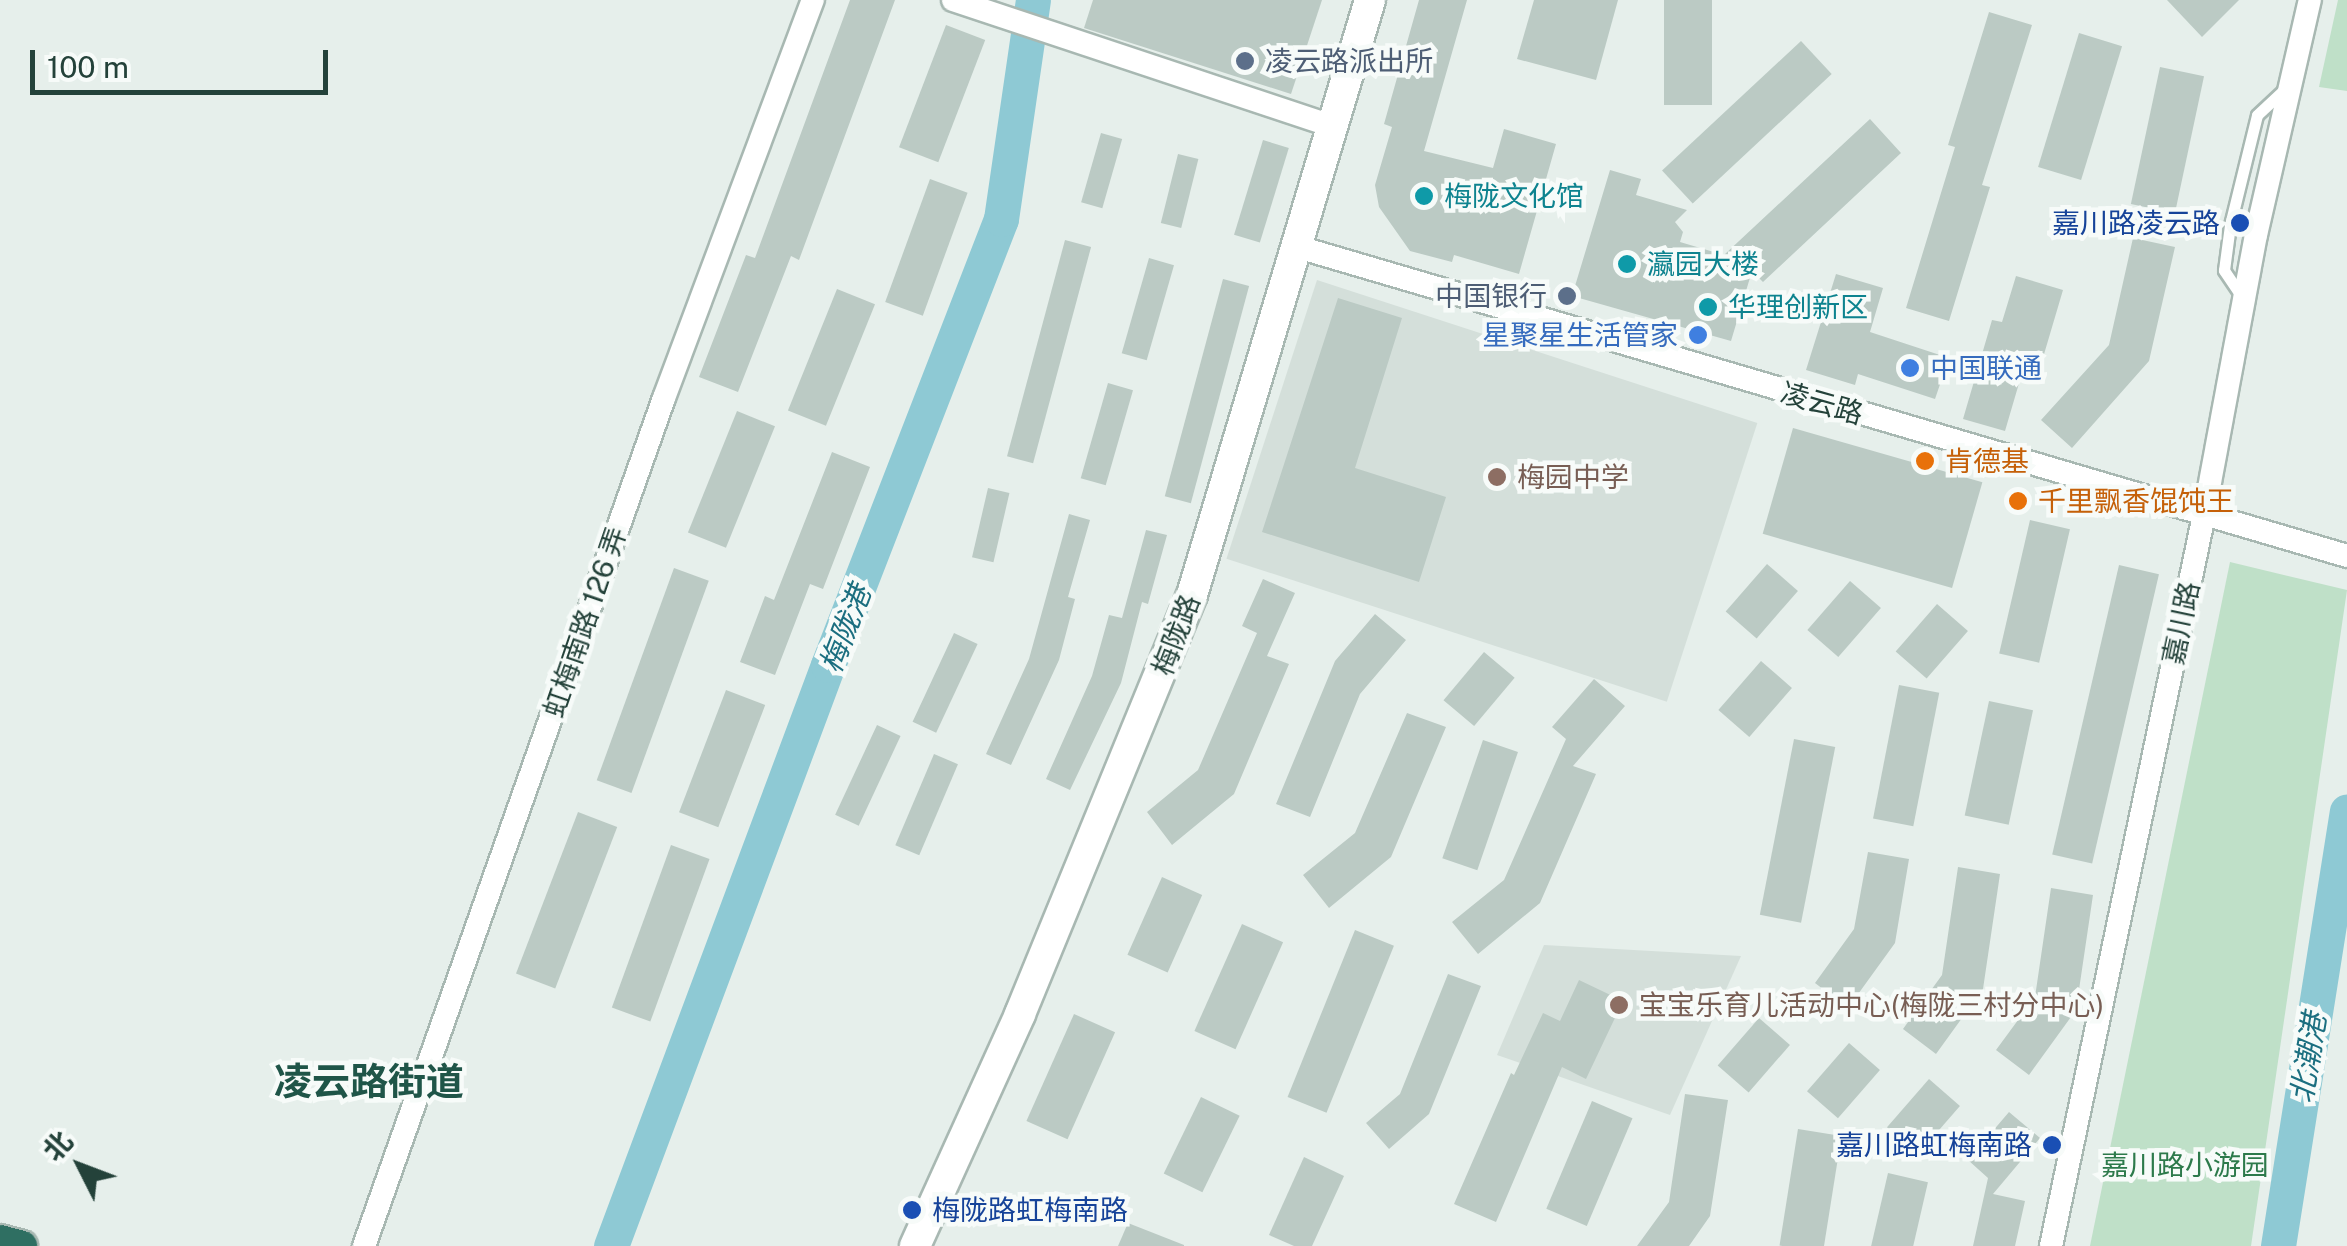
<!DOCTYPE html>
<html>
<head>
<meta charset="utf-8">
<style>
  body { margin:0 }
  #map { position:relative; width:2347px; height:1246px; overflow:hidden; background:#e6efeb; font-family:"Public Sans","Noto Sans SC",sans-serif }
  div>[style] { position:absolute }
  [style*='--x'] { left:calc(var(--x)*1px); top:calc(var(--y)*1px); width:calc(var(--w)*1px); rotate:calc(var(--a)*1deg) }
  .built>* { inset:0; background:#d4dfda; transform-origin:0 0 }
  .green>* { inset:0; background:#bfe0c8 }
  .river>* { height:35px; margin:-17.5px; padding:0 17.5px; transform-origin:17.5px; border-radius:17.5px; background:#8ec9d4 }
  .building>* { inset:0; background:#bbcac4; transform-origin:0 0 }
  .roads { filter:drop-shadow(2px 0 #a8b8b2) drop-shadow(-2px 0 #a8b8b2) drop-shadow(0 2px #a8b8b2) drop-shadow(0 -2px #a8b8b2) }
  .lane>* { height:11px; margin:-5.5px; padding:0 5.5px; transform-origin:5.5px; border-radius:5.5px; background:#fff }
  .street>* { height:22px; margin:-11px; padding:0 11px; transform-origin:11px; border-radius:11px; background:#fff }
  .secondary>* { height:30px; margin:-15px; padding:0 15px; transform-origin:15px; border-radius:15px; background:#fff }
  .highway>* { height:30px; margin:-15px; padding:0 15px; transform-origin:15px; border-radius:15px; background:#2f6f62 }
  .dots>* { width:28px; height:28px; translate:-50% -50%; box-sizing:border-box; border:5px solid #f7fbf9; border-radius:50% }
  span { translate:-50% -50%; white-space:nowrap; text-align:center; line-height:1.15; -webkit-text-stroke:9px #f7fbf9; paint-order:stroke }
  .service-label { font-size:28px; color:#4e5e75 }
  .left { translate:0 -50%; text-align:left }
  .right { translate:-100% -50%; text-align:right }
  .culture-label { font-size:28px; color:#0d838f }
  .transit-label { font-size:28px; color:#164399 }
  .shop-label { font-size:28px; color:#366cbe }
  .street-label { font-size:28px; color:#24423a }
  .food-label { font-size:28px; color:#c56008 }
  .education-label { font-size:28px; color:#785e54 }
  .park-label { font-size:28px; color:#2d7a4b }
  .water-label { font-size:30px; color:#1c6f80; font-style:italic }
  .district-label { font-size:38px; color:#1f5548; font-weight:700 }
  .north { position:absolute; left:30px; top:1116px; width:100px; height:100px; -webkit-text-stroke:8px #f7fbf9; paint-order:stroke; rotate:312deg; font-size:28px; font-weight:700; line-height:40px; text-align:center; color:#24423a }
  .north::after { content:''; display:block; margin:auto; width:35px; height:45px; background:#24423a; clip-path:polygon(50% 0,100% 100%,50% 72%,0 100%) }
  .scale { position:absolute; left:30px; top:50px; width:298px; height:45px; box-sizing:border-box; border:5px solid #24423a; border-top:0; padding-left:12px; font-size:30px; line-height:35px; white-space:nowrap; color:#24423a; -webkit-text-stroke:8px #f7fbf9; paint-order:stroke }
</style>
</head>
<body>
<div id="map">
  <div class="built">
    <i style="left:1317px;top:280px;width:463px;height:293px;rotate:18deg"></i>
    <i style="clip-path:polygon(1544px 945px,1741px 956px,1670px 1115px,1497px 1055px)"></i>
  </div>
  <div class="green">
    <i style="clip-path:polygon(2338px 0,2347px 0,2347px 91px,2319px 87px)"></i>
    <i style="clip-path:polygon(2230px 562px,2347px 590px,2251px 1246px,2090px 1246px)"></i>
  </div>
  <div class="river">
    <i style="--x:611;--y:1246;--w:620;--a:-69.52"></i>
    <i style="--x:828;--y:665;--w:478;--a:-68.8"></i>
    <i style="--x:1001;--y:219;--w:221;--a:-81.7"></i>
    <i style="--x:2278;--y:1246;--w:440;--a:-81"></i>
  </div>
  <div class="building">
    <i style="clip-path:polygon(850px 0,895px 0,799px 260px,791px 256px,738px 392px,699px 377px,746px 255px,755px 258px)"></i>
    <i style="clip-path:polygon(1093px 0,1322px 0,1291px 94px,1084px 28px)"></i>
    <i style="clip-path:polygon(1419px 0,1467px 0,1424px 151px,1493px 168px,1504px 129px,1556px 144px,1519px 274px,1454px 255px,1452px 262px,1410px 251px,1379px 207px,1375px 185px,1392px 127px,1384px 124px)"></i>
    <i style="clip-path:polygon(1534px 0,1618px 0,1596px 80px,1517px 59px)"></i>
    <i style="left:1664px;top:0;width:48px;height:105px"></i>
    <i style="clip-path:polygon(2167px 0,2239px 0,2202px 37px)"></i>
    <i style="clip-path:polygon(1989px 12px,2032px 25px,1982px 185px,1990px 187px,1949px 321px,1906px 308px,1955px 147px,1948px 145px)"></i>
    <i style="left:946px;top:25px;width:42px;height:131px;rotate:21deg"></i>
    <i style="left:2079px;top:33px;width:45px;height:140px;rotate:17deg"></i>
    <i style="left:1801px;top:41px;width:45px;height:190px;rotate:47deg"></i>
    <i style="left:2160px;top:67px;width:45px;height:140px;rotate:12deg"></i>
    <i style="clip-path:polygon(1870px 119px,1901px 153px,1763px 282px,1752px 271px,1731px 341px,1572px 296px,1610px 170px,1641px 179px,1636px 195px,1687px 210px,1675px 222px,1683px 232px,1680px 242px,1724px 255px)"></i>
    <i style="left:1101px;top:133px;width:22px;height:72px;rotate:16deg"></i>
    <i style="left:1263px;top:140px;width:27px;height:99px;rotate:17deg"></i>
    <i style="left:1178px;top:154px;width:21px;height:71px;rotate:14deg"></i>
    <i style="left:930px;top:179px;width:40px;height:131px;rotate:20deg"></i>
    <i style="clip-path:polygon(2133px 238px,2175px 247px,2149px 361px,2072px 448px,2041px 420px,2109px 345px)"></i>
    <i style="left:1065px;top:240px;width:27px;height:224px;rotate:15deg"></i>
    <i style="left:1149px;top:258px;width:26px;height:99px;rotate:16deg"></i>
    <i style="clip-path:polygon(1836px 274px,1883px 288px,1870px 332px,1949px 358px,1935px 399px,1858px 374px,1855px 385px,1806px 370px)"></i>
    <i style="clip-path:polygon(2016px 276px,2063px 290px,2042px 361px,2027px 356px,2005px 431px,1963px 419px,1992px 320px,2002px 322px)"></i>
    <i style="left:1223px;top:279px;width:27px;height:225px;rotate:15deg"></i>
    <i style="left:837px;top:289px;width:41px;height:131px;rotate:22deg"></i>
    <i style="clip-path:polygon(1338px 298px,1402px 318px,1355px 468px,1446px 497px,1419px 582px,1262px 532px)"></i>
    <i style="left:1108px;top:383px;width:26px;height:99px;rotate:16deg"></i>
    <i style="left:737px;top:411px;width:41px;height:131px;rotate:22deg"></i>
    <i style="left:1793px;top:428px;width:197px;height:110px;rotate:16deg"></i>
    <i style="clip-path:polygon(832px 452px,870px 467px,823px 589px,810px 584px,775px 675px,740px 662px,765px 596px,774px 600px)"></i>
    <i style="left:988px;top:488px;width:22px;height:71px;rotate:13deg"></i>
    <i style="clip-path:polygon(1069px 514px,1090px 520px,1068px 597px,1075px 599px,1059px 660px,1011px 765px,986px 754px,1029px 659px)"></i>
    <i style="left:2030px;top:520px;width:41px;height:137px;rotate:13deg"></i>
    <i style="clip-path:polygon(1146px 530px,1167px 535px,1148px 604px,1142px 602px,1121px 683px,1070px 790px,1046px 779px,1092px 676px,1109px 615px,1122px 618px)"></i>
    <i style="left:1767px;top:564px;width:41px;height:63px;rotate:41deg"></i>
    <i style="left:2119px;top:565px;width:41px;height:297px;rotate:13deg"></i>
    <i style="left:674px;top:568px;width:37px;height:226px;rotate:20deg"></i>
    <i style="clip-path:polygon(1263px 579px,1295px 593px,1267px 656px,1289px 664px,1234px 794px,1172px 845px,1147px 812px,1198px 770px,1257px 633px,1242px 626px)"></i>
    <i style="left:1850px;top:581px;width:41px;height:65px;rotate:41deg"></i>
    <i style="left:1937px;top:604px;width:41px;height:63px;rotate:41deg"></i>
    <i style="clip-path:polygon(1375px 614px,1406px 640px,1360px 694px,1310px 817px,1276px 804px,1335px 661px)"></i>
    <i style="left:954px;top:633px;width:26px;height:98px;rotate:25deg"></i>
    <i style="left:1484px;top:652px;width:40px;height:63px;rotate:40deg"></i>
    <i style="left:1761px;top:661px;width:41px;height:65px;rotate:41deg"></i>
    <i style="clip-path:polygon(1594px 679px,1625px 706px,1573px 766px,1596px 774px,1540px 903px,1478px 954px,1452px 922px,1504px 880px,1566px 739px,1552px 727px)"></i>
    <i style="left:1899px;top:685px;width:41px;height:136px;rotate:11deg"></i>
    <i style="left:726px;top:690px;width:42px;height:131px;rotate:21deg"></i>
    <i style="left:1989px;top:701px;width:45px;height:117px;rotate:12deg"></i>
    <i style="clip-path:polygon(1407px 713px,1446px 727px,1391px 857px,1329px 908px,1303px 875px,1355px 833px)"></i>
    <i style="left:877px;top:725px;width:26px;height:99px;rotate:25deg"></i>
    <i style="left:1794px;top:739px;width:42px;height:179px;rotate:11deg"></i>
    <i style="left:1483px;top:740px;width:37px;height:125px;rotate:19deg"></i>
    <i style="left:934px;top:754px;width:26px;height:99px;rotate:23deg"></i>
    <i style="left:578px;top:812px;width:42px;height:173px;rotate:21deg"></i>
    <i style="left:671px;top:845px;width:41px;height:173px;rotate:20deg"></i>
    <i style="clip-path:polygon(1868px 852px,1909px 859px,1895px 943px,1848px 1008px,1815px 983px,1854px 929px)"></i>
    <i style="clip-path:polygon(1958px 867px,2000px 874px,1983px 989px,1936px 1054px,1903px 1029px,1942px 975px)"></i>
    <i style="left:1162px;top:877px;width:44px;height:85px;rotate:24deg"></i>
    <i style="clip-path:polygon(2051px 888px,2093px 895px,2076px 1010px,2029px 1075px,1996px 1050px,2035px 997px)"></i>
    <i style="left:1242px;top:924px;width:45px;height:117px;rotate:24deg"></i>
    <i style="left:1355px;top:930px;width:42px;height:180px;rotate:22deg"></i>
    <i style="clip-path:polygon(1448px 974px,1481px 986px,1429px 1114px,1389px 1149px,1366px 1123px,1400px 1094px)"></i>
    <i style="clip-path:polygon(1579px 980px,1623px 1001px,1586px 1079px,1562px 1067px,1496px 1222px,1454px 1204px,1511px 1073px,1514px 1075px,1543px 1013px,1560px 1021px)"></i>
    <i style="left:1074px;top:1014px;width:45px;height:117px;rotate:24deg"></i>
    <i style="left:1759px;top:1018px;width:41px;height:63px;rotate:41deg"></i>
    <i style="left:1849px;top:1043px;width:41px;height:64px;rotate:41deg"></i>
    <i style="left:1929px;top:1079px;width:41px;height:64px;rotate:41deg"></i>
    <i style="clip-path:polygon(1685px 1094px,1728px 1100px,1710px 1216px,1689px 1246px,1637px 1246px,1669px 1202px)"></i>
    <i style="left:1201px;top:1097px;width:43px;height:85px;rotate:26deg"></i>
    <i style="left:1592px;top:1101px;width:44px;height:117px;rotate:23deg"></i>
    <i style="clip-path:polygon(2009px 1112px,2040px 1138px,1993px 1194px,2025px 1201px,2015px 1246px,1973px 1246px,1988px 1178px,1968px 1160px)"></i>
    <i style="left:1798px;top:1129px;width:44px;height:118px;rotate:9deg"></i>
    <i style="clip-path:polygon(1304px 1157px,1344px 1176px,1312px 1246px,1294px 1246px,1269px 1235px)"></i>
    <i style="left:1888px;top:1173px;width:41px;height:75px;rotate:13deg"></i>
    <i style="clip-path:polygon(1128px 1223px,1184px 1245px,1184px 1246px,1118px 1246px)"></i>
  </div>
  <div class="roads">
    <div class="lane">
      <i style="--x:2244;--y:300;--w:36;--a:-124"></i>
      <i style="--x:2224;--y:270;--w:45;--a:-82.4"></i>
      <i style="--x:2230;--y:225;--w:113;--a:-76.2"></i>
      <i style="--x:2257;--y:115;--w:37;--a:-43"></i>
    </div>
    <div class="street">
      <i style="--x:953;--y:0;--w:399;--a:18.4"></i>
      <i style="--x:1298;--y:247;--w:1094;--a:16.41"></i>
      <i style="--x:364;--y:1246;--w:900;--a:-70.52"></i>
      <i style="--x:664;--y:398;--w:425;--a:-69.5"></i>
      <i style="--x:2051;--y:1246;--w:747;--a:-78.18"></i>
      <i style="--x:2204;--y:515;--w:285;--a:-79.5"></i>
      <i style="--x:2256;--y:235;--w:241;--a:-77.1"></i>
    </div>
    <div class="secondary">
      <i style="--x:915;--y:1246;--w:255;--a:-65.6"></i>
      <i style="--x:1020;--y:1014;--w:453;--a:-67.7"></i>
      <i style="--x:1192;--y:595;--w:621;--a:-73.34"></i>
    </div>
    <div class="highway">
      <i style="--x:0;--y:1240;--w:23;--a:15"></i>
    </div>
  </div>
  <div class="dots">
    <i style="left:1245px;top:61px;background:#5c6f8a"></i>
    <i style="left:1424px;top:196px;background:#0f9aa8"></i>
    <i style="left:2240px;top:223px;background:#1a4fb4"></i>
    <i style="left:1627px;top:264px;background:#0f9aa8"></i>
    <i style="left:1567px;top:296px;background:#5c6f8a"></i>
    <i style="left:1708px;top:307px;background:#0f9aa8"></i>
    <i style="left:1698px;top:335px;background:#3f7fe0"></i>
    <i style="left:1910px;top:368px;background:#3f7fe0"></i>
    <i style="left:1925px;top:461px;background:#e8710a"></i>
    <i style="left:1497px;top:477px;background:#8d6e63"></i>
    <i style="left:2018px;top:501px;background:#e8710a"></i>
    <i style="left:1619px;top:1005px;background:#8d6e63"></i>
    <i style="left:2052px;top:1145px;background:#1a4fb4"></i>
    <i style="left:912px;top:1210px;background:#1a4fb4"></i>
  </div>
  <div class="service-label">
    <span class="left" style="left:1265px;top:61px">凌云路派出所</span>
    <span class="right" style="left:1547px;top:296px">中国银行</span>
  </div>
  <div class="culture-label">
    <span class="left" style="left:1444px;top:196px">梅陇文化馆</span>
    <span class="left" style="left:1647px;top:264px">瀛园大楼</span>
    <span class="left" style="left:1728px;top:307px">华理创新区</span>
  </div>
  <div class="transit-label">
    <span class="right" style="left:2220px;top:223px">嘉川路凌云路</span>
    <span class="right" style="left:2032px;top:1145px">嘉川路虹梅南路</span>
    <span class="left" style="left:932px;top:1210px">梅陇路虹梅南路</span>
  </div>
  <div class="shop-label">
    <span class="right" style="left:1678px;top:335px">星聚星生活管家</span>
    <span class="left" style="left:1930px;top:368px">中国联通</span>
  </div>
  <div class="street-label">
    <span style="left:1822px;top:403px;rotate:16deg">凌云路</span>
    <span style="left:585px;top:622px;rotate:-71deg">虹梅南路 126 弄</span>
    <span style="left:2181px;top:623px;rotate:-78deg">嘉川路</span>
    <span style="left:1176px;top:635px;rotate:-69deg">梅陇路</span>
  </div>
  <div class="food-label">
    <span class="left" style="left:1945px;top:461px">肯德基</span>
    <span class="left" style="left:2038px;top:501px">千里飘香馄饨王</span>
  </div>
  <div class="education-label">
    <span class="left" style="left:1517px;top:477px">梅园中学</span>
    <span class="left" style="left:1639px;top:1005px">宝宝乐育儿活动中心(梅陇三村分中心)</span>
  </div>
  <div class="park-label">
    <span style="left:2185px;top:1165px">嘉川路小游园</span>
  </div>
  <div class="water-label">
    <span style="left:845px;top:629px;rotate:-69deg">梅陇港</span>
    <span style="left:2308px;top:1058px;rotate:-81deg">北潮港</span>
  </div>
  <div class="district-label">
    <span style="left:369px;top:1082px">凌云路街道</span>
  </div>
  <div class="north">北</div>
  <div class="scale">100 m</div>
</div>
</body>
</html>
